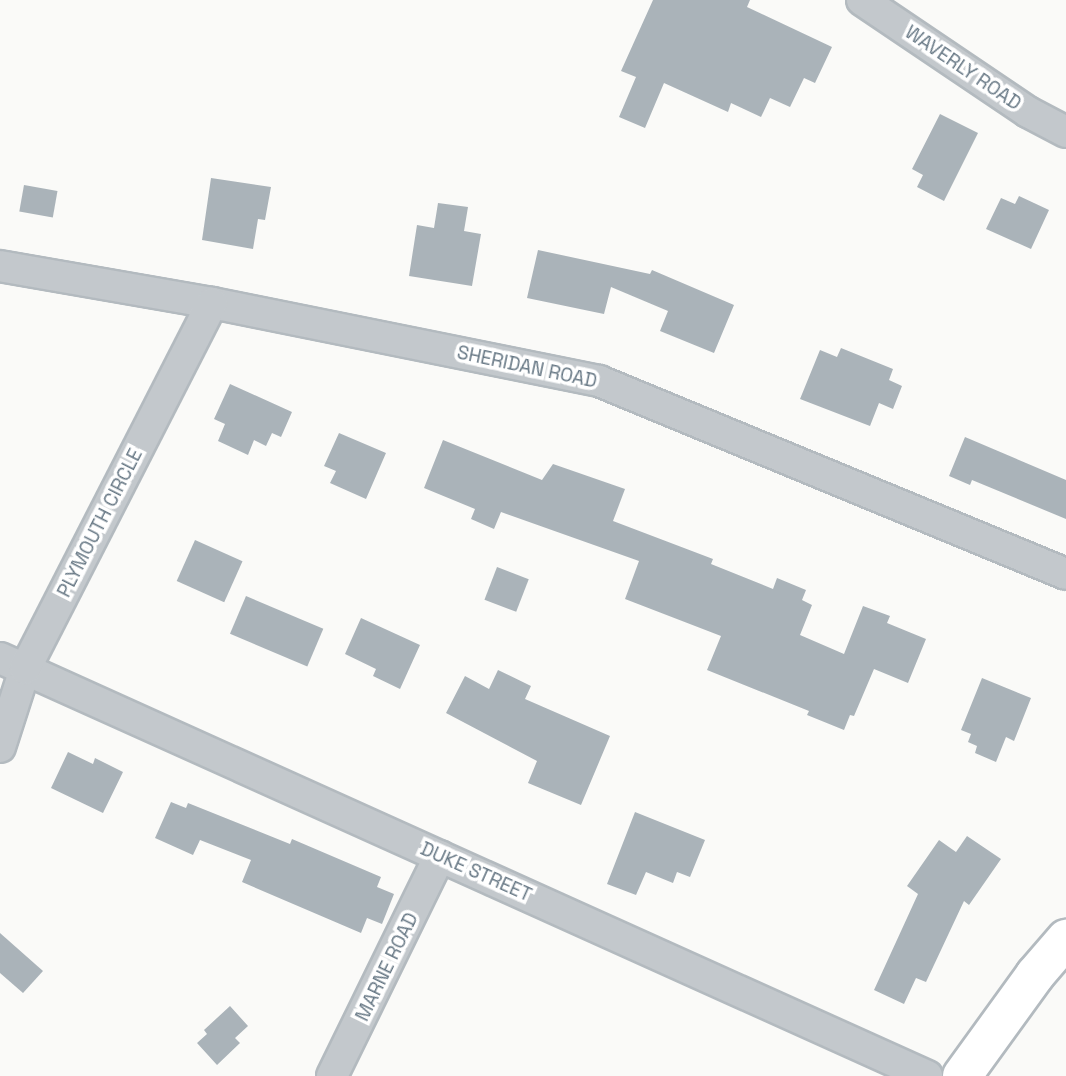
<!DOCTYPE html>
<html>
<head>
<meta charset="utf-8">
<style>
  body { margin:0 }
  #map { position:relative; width:1066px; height:1076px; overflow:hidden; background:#fafaf8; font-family:"Space Grotesk",sans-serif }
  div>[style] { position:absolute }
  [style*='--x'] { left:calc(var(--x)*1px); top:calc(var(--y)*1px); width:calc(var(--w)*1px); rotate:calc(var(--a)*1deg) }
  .building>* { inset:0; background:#aab3b9; transform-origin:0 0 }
  .roads { filter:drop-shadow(2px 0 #b3babf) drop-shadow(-2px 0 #b3babf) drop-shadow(0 2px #b3babf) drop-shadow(0 -2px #b3babf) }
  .street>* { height:30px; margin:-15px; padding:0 15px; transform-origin:15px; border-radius:15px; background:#c3c8cc }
  .secondary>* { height:38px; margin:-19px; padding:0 19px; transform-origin:19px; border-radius:19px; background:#fff }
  span { translate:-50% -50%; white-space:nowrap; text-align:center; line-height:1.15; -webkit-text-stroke:7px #fff; paint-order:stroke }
  .street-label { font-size:19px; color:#657683 }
</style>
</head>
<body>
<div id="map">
  <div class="building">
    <i style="clip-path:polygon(653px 0,750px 0,747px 7px,832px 47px,815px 83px,804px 78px,790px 107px,770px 98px,761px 117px,731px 103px,728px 112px,664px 83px,645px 128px,619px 117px,636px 77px,621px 71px)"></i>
    <i style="clip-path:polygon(940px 114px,978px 133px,944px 201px,917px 187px,923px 175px,912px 169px)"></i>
    <i style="clip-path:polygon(211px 178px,271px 187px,265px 220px,258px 219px,253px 249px,202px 240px)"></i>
    <i style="left:24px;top:185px;width:34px;height:27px;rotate:10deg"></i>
    <i style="clip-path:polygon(1019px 196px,1049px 210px,1031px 249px,986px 229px,1001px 198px,1015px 204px)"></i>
    <i style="clip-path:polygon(438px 203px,468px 207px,464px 231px,481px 234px,472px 286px,409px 276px,417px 225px,434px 228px)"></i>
    <i style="clip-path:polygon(538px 250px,650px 274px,652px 270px,734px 305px,714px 353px,660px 331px,668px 311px,611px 287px,604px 314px,527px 298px)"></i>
    <i style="clip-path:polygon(841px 348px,893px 369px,889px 380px,902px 386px,893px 409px,879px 403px,870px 426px,800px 399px,820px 350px,837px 357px)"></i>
    <i style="clip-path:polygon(230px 384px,292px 412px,281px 437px,272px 433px,266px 446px,254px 440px,248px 455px,218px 441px,225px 424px,214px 419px)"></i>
    <i style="clip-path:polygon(339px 433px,386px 453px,366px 499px,330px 483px,336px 471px,324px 466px)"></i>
    <i style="clip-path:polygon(965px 437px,1066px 480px,1066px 519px,972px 480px,970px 485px,949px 476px)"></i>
    <i style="clip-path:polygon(443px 440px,542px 480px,553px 464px,625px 489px,613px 521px,713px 559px,711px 564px,773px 589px,777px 578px,806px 590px,802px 600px,812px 605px,800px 635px,844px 654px,863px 606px,890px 616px,887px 623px,926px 639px,908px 683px,874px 669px,854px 716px,850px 715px,844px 730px,807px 715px,809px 711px,707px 670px,721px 636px,625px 599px,639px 561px,501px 512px,494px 529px,471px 519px,475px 509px,424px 488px)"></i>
    <i style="left:195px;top:540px;width:52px;height:45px;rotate:24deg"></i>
    <i style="left:497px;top:567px;width:34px;height:35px;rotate:21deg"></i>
    <i style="left:246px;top:596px;width:84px;height:41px;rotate:23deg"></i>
    <i style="clip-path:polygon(361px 618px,420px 645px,400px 689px,373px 676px,376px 669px,345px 654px)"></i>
    <i style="clip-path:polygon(498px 670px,531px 686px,525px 699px,610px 736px,581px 805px,528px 783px,537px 761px,446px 713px,465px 676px,489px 689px)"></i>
    <i style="clip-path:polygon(982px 678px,1031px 698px,1014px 741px,1006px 737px,996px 762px,975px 753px,977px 746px,968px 742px,971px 734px,961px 730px)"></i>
    <i style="clip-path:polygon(68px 752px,93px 764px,95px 758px,123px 772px,103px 813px,51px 788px)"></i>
    <i style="clip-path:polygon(171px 802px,186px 808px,188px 803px,290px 844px,292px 839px,381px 877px,377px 887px,394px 894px,382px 924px,367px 918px,361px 933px,242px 882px,251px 860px,200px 840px,193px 855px,155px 838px)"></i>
    <i style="clip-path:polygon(635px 812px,705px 840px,690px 877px,677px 872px,673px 883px,646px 872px,636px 895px,607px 884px)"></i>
    <i style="clip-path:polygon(967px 836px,1001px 859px,969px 905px,964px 901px,926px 982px,916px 978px,904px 1004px,874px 990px,918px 894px,907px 886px,939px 840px,956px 852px)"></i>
    <i style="clip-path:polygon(0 933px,43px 971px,23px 993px,0 973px)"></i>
    <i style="clip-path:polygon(230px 1006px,248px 1026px,235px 1038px,240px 1043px,217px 1065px,197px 1043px,207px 1034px,204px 1030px)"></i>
  </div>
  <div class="roads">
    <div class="street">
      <i style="--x:862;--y:0;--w:200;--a:34"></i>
      <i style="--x:1028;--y:112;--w:43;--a:27.8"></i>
      <i style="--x:0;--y:266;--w:215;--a:9.9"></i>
      <i style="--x:212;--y:303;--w:395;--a:11.4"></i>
      <i style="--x:599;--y:381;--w:505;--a:22.45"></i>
      <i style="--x:0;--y:658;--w:1017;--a:24.27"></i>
      <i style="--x:0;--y:747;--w:82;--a:-72.2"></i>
      <i style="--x:25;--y:669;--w:411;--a:-62.9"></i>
      <i style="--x:332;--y:1076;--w:245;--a:-63.9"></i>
    </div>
    <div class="secondary">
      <i style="--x:962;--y:1076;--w:125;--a:-54.1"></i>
      <i style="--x:1035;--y:975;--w:48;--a:-49.3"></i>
    </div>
  </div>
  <div class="street-label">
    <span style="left:963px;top:68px;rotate:34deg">WAVERLY ROAD</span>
    <span style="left:527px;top:367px;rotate:12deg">SHERIDAN ROAD</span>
    <span style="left:100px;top:523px;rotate:-63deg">PLYMOUTH CIRCLE</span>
    <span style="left:476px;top:872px;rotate:24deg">DUKE STREET</span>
    <span style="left:387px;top:967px;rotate:-64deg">MARNE ROAD</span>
  </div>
</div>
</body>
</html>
